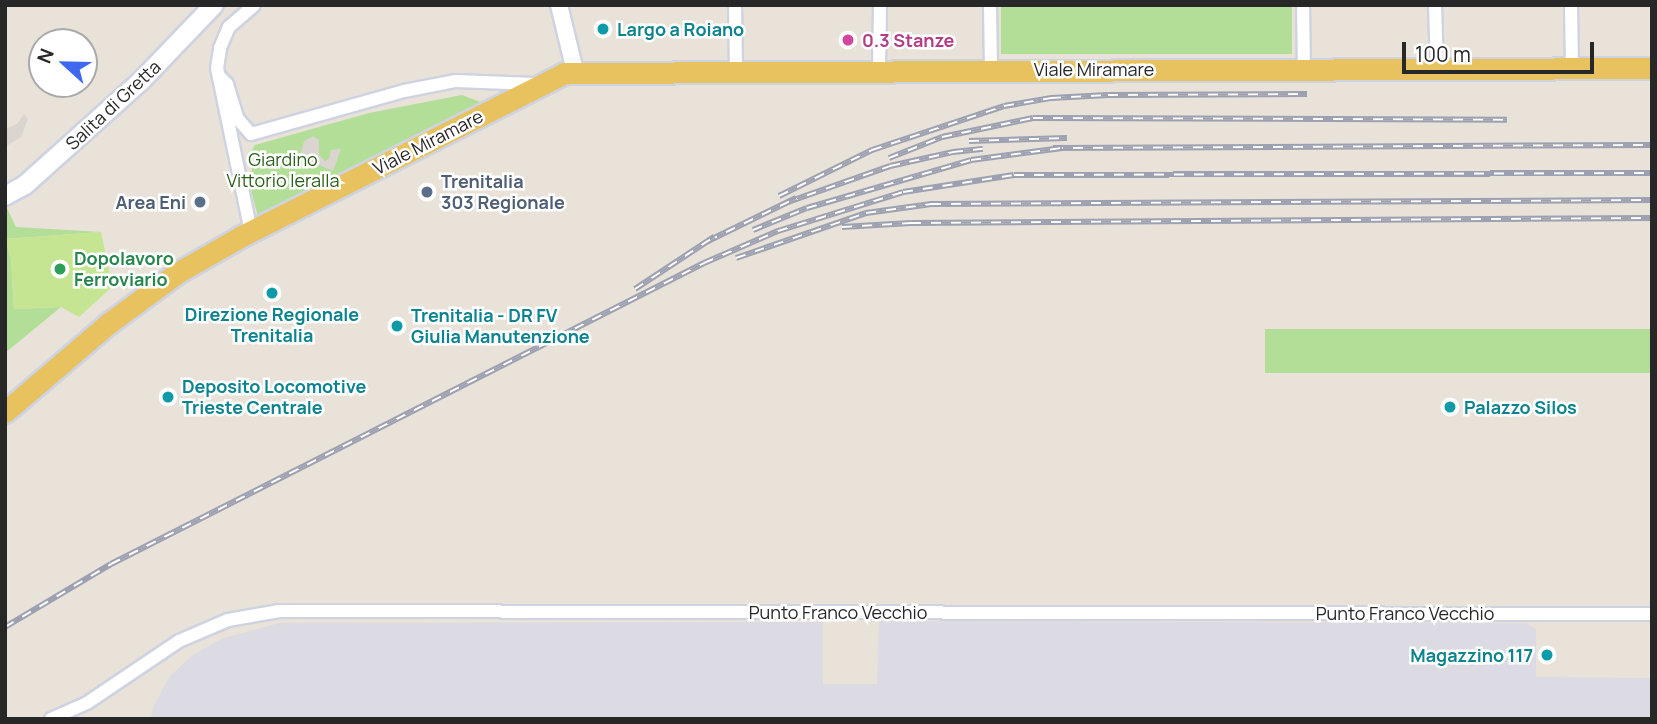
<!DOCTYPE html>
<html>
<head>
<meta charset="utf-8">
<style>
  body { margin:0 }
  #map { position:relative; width:1657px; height:724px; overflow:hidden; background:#e9e2d9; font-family:Manrope,sans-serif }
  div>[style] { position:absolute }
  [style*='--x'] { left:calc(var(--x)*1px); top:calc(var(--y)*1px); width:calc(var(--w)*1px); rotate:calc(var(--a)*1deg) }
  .industrial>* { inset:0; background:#dcdae2 }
  .green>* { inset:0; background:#b2de97; transform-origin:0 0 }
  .pitch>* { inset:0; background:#c6e593 }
  .plaza>* { inset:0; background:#dad5d0 }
  .roads { filter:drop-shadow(2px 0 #cfd3e0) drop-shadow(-2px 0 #cfd3e0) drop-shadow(0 2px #cfd3e0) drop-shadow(0 -2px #cfd3e0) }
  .minor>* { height:12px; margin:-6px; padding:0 6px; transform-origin:6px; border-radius:6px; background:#fff }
  .tertiary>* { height:16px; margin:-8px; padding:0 8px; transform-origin:8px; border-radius:8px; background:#fff }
  .secondary>* { height:18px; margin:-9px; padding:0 9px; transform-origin:9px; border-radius:9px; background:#fff }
  .primary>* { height:21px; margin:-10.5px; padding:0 10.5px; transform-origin:10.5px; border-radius:10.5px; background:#e8c25f }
  .rail>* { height:6px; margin-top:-3px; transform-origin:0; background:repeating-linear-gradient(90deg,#fff 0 10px,#9ca0b1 0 20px); box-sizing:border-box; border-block:2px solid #9ca0b1 }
  .dots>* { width:19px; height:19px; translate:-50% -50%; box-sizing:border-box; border:4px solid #fff; border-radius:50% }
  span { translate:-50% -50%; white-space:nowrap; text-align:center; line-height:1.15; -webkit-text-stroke:5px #fff; paint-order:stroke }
  .culture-label { font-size:18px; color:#0d838f; font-weight:700 }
  .left { translate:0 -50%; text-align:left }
  .right { translate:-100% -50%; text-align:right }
  .hotel-label { font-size:18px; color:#b23c85; font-weight:700 }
  .street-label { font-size:18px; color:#272727 }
  .park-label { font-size:18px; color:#2d5f1c }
  .service-label { font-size:18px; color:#4e5e75; font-weight:700 }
  .leisure-label { font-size:18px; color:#27864d; font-weight:700 }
  .frame { position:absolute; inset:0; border:7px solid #272727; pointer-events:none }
  .north { position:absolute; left:28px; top:28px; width:70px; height:70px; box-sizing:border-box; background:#fff; border:2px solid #a9a9a9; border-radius:50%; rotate:292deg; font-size:19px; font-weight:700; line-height:28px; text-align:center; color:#272727 }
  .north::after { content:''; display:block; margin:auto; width:24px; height:32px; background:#3f68f0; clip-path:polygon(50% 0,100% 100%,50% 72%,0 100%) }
  .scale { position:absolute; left:1402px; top:42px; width:192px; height:32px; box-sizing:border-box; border:4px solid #272727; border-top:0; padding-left:9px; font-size:21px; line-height:24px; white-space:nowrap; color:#272727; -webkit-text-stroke:5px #fff; paint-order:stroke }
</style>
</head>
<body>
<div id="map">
  <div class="industrial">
    <i style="clip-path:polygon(879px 621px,1526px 623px,1536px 629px,1536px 677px,1652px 678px,1652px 719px,151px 719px,153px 707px,170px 676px,193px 655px,221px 639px,279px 623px,823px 622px,823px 684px,877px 684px)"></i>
  </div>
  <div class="green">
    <i style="left:1001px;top:5px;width:291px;height:49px"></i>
    <i style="clip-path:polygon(462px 95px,483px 103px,258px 217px,247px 174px,252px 172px,249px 155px,255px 145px,369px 113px)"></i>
    <i style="clip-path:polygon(5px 204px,16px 227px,101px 232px,5px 239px)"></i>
    <i style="clip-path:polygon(5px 240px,11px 258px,14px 309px,61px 307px,5px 353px)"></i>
    <i style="left:1652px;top:329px;width:44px;height:387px;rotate:90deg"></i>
  </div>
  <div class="pitch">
    <i style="clip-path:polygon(101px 232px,111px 280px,128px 279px,132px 285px,126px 290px,122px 285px,113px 286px,79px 317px,61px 307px,14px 309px,11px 258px,5px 239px)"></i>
  </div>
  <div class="plaza">
    <i style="clip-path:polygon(24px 114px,28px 119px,21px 137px,5px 147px,5px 129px,17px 124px)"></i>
    <i style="clip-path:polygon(313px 136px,319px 140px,319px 155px,325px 161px,329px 159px,331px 150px,341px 149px,333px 171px,300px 157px,304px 141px)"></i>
  </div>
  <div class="roads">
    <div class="minor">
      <i style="--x:735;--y:5;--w:66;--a:89.1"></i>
      <i style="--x:990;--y:5;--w:64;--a:89.1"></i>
      <i style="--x:1303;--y:5;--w:63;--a:89.1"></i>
      <i style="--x:1435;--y:5;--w:63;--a:88.2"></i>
      <i style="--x:1571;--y:5;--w:62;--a:89.1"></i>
      <i style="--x:879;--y:70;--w:65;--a:-89.1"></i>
      <i style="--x:219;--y:76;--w:11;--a:45"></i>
      <i style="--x:227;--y:84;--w:37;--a:73"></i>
      <i style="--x:238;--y:119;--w:20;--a:49"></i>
      <i style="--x:251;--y:134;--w:159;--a:-15.7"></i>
      <i style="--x:404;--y:91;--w:53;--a:-10.9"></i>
      <i style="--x:456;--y:81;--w:79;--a:2.2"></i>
      <i style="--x:251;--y:232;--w:167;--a:-101.7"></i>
      <i style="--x:217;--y:68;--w:20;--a:-81"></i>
      <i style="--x:220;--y:48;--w:23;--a:-67"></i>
      <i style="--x:229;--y:27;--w:33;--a:-41"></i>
      <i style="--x:51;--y:719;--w:39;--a:-24"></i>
      <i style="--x:87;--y:703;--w:111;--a:-34"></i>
      <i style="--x:179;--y:641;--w:53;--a:-23.2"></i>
      <i style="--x:228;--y:620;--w:52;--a:-10"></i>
      <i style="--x:279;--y:611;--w:1373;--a:0.13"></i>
    </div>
    <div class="tertiary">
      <i style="--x:559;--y:5;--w:68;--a:76.4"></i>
    </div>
    <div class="secondary">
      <i style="--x:5;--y:196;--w:23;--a:-29"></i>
      <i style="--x:25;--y:185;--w:156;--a:-41.9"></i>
      <i style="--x:141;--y:81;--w:105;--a:-46.2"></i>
    </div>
    <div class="primary">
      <i style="--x:5;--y:412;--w:137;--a:-40.6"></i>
      <i style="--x:109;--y:323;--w:84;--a:-36.3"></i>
      <i style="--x:177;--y:273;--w:73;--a:-29.7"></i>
      <i style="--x:240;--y:237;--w:363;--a:-26.8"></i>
      <i style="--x:564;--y:73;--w:1088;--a:-0.26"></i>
    </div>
  </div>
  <div class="rail">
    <i style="--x:969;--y:141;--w:98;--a:-1.8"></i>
    <i style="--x:1053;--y:148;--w:599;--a:-0.29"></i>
    <i style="--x:889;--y:158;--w:57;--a:-21.6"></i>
    <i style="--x:942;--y:137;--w:93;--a:-11.8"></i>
    <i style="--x:1033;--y:118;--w:474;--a:0.2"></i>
    <i style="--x:779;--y:196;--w:104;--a:-26.3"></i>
    <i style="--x:872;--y:150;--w:139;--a:-18.4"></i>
    <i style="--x:1004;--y:106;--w:48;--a:-9.7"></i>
    <i style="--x:1051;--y:98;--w:57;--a:-3"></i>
    <i style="--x:1108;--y:95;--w:199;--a:-0.3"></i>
    <i style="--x:788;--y:202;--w:108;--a:-19.4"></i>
    <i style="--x:890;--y:166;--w:65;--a:-12.5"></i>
    <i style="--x:953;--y:152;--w:30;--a:-6"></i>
    <i style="--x:842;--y:227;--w:69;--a:-3.3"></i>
    <i style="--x:911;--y:223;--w:741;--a:-0.39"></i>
    <i style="--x:753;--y:230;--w:58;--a:-22.2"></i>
    <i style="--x:807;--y:208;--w:171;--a:-16.3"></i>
    <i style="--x:971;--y:160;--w:92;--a:-7.5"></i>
    <i style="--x:708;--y:241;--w:98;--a:-26"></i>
    <i style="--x:736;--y:258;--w:138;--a:-19.1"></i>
    <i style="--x:866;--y:213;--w:66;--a:-7.9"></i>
    <i style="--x:931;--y:204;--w:721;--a:-0.32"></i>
    <i style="--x:635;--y:289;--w:95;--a:-33.4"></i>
    <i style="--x:5;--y:627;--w:123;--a:-30.7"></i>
    <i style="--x:111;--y:564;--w:665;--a:-26.91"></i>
    <i style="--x:704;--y:263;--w:81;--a:-23.4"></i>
    <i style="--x:778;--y:231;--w:131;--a:-17.3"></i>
    <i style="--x:903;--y:192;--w:112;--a:-8.7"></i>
    <i style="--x:1014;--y:175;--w:638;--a:-0.18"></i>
  </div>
  <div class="dots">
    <i style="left:603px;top:29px;background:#0f9aa8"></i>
    <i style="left:848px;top:40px;background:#d1479c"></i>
    <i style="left:427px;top:192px;background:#5c6f8a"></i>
    <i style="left:200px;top:202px;background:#5c6f8a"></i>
    <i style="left:60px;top:269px;background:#2e9e5b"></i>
    <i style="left:272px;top:293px;background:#0f9aa8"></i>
    <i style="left:397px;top:326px;background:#0f9aa8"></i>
    <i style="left:168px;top:397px;background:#0f9aa8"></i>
    <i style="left:1450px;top:407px;background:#0f9aa8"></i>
    <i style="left:1547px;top:655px;background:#0f9aa8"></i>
  </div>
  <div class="culture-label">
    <span class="left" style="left:617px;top:29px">Largo a Roiano</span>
    <span style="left:272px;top:325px">Direzione Regionale<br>Trenitalia</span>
    <span class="left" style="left:411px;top:326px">Trenitalia - DR FV<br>Giulia Manutenzione</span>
    <span class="left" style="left:182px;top:397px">Deposito Locomotive<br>Trieste Centrale</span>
    <span class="left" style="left:1464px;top:407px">Palazzo Silos</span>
    <span class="right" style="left:1533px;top:655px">Magazzino 117</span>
  </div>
  <div class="hotel-label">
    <span class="left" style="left:862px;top:40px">0.3 Stanze</span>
  </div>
  <div class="street-label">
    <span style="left:1094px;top:69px">Viale Miramare</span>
    <span style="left:113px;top:105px;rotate:-43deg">Salita di Gretta</span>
    <span style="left:428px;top:142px;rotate:-27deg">Viale Miramare</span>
    <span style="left:838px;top:612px">Punto Franco Vecchio</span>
    <span style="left:1405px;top:613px">Punto Franco Vecchio</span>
  </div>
  <div class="park-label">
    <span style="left:283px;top:170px">Giardino<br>Vittorio Ieralla</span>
  </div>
  <div class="service-label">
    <span class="left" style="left:441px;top:192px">Trenitalia<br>303 Regionale</span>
    <span class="right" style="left:186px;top:202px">Area Eni</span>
  </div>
  <div class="leisure-label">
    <span class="left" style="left:74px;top:269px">Dopolavoro<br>Ferroviario</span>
  </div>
  <div class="frame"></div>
  <div class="north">N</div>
  <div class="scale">100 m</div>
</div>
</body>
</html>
